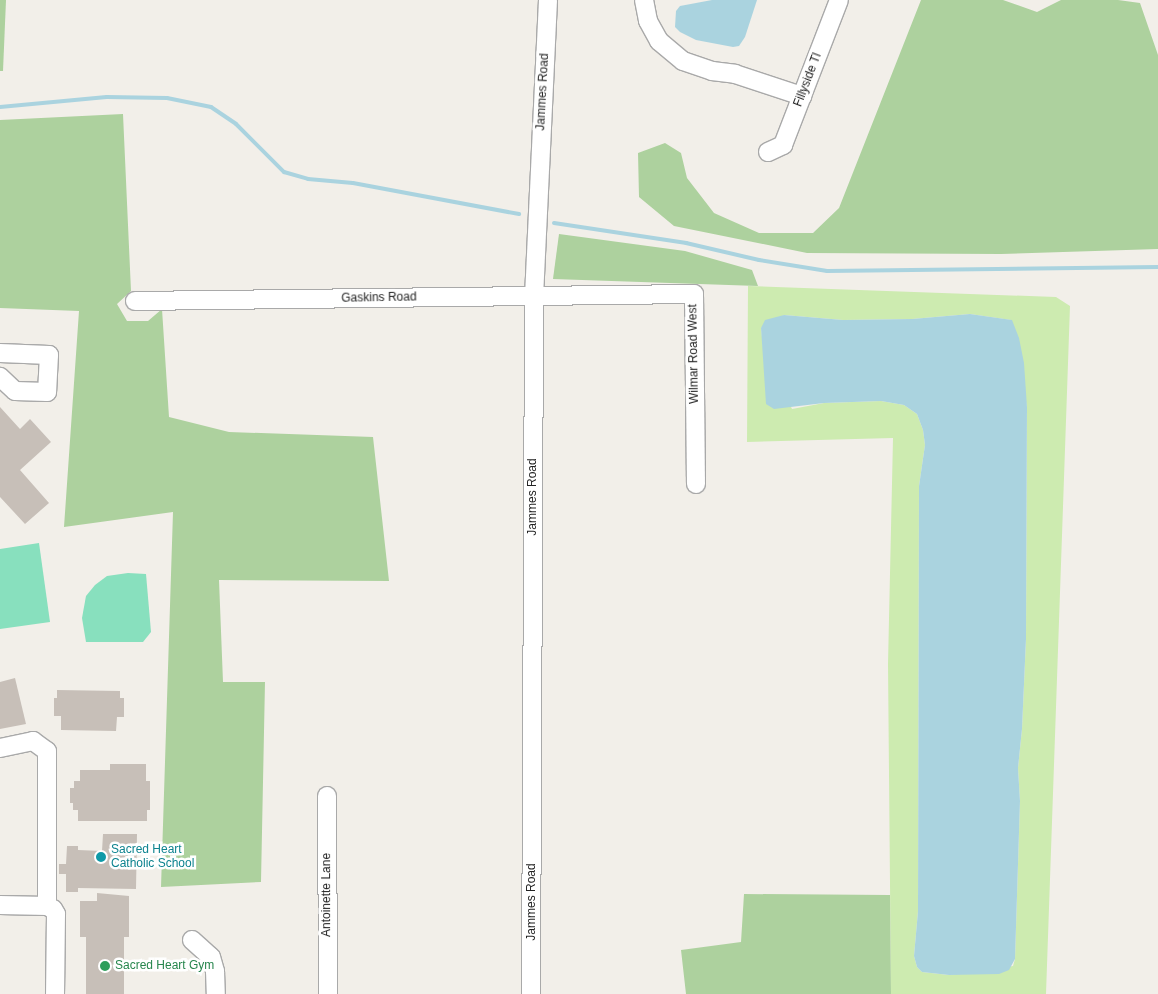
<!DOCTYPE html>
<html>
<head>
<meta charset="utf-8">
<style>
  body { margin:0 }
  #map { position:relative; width:1158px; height:994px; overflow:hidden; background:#f2efe9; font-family:Helvetica,sans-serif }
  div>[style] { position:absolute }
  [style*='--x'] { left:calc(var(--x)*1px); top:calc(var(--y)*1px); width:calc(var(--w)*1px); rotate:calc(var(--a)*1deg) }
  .grass>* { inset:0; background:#cdebb0 }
  .forest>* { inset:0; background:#add19e }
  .pitch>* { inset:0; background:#88e0be }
  .water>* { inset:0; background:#aad3df }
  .stream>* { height:4px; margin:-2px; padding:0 2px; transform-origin:2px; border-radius:2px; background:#aad3df }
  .building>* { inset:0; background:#c7bfb8 }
  .roads { filter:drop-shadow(1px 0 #a9a9a9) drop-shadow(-1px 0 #a9a9a9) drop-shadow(0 1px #a9a9a9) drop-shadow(0 -1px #a9a9a9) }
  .minor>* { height:18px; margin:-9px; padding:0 9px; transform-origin:9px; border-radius:9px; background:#fff }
  .dots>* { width:14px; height:14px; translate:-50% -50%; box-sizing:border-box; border:2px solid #fff; border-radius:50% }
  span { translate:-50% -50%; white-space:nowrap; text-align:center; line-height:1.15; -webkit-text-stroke:5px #fff; paint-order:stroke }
  .street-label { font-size:12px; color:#222 }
  .culture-label { font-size:12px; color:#0d838f }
  .left { translate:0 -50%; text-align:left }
  .leisure-label { font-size:12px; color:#27864d }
</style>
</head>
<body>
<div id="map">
  <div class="grass">
    <i style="clip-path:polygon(evenodd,748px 286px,1056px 297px,1070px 306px,1046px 994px,891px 994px,888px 664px,893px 438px,747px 442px,748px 286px,970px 314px,1011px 320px,1027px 407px,1026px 639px,1022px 729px,1018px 768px,1020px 801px,1015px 959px,1013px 966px,949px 975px,922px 972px,917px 967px,914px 956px,918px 911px,919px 486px,925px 445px,923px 430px,917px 414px,904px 405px,881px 401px,824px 403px,792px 409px,763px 346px,761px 328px,784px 315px,843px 320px,912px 319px,970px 314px)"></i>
  </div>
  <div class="forest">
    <i style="clip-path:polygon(0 0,6px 0,3px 71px,0 71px)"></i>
    <i style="clip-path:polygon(921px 0,1003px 0,1037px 12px,1061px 0,1118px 0,1140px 3px,1158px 55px,1158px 249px,1001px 254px,807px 253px,674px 226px,639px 197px,638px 153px,665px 143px,681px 153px,687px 178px,714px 213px,759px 233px,813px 233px,839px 208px)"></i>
    <i style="clip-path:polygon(123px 114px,131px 291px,117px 304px,127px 321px,148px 321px,162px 309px,169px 417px,229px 432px,373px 437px,389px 581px,219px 580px,223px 682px,265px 682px,261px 882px,161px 887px,173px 512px,64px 527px,79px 311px,0 308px,0 120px)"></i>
    <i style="clip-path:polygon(559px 234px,685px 251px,752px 270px,758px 286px,553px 279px)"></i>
    <i style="clip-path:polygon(744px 894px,890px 895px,891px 994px,686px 994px,681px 950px,741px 942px)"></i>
  </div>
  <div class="pitch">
    <i style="clip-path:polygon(39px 543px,50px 622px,0 629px,0 549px)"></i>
    <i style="clip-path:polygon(128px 573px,146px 574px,151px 632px,143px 642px,86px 642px,82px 618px,86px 596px,95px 585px,107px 576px)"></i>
  </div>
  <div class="water">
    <i style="clip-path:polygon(712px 0,757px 0,745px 37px,739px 46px,733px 47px,696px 40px,680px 32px,675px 27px,676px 11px,680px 6px)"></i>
    <i style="clip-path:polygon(970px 314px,1012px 320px,1019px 338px,1024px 363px,1027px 407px,1026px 639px,1022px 729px,1018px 768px,1020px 801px,1015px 959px,1009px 970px,999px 974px,949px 975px,922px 972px,917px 967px,914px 956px,918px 911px,919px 486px,925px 445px,923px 430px,917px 414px,904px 405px,881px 401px,824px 403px,774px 409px,766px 404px,761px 328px,765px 320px,784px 315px,843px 320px,912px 319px)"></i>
  </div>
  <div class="stream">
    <i style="--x:0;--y:107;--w:107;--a:-5.3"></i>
    <i style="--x:107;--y:97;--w:60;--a:1"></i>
    <i style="--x:167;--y:98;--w:45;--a:11.6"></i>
    <i style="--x:211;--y:107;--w:30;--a:34"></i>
    <i style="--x:236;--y:124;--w:68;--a:45"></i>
    <i style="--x:284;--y:172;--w:25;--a:16"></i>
    <i style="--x:308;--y:179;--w:45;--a:5.1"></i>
    <i style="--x:353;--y:183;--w:169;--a:10.6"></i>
    <i style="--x:554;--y:223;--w:134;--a:8.6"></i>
    <i style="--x:686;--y:243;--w:75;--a:13.1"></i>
    <i style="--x:759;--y:260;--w:69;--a:9.2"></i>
    <i style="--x:827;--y:271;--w:331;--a:-0.7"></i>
  </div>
  <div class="building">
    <i style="clip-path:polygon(0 407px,20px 429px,30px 419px,51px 442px,20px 470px,49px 503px,25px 524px,0 497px)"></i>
    <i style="clip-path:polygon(15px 678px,26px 724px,0 729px,0 682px)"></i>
    <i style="clip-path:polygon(57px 690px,120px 691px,120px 698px,124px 698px,124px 717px,117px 717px,116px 731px,61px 730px,61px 716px,54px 716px,54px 698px,57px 698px)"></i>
    <i style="clip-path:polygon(110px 764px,146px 764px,146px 781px,150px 781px,150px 810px,147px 810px,147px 821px,78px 821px,78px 810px,73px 810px,73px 803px,70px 803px,70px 788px,74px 788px,74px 781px,80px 781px,80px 770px,110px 770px)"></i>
    <i style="clip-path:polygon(103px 834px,137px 834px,136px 889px,78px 888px,78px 892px,66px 892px,66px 874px,59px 874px,59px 864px,66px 864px,67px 846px,78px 846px,78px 850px,102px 851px)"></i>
    <i style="clip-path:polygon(97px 893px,129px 896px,129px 937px,124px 937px,124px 994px,86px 994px,86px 937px,80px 937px,80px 901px,97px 901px)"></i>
  </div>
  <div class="roads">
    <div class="minor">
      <i style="--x:644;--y:0;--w:21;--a:79"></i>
      <i style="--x:648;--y:21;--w:23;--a:61"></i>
      <i style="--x:659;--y:41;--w:31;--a:40"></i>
      <i style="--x:683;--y:61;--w:31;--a:19"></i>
      <i style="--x:712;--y:71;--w:23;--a:7"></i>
      <i style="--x:735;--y:74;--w:71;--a:18.2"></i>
      <i style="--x:768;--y:152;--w:17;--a:-25"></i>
      <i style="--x:783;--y:145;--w:155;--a:-68.9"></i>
      <i style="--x:135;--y:301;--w:559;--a:-0.72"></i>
      <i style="--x:694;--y:294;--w:190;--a:89.4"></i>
      <i style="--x:0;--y:353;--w:49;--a:2.3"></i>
      <i style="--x:49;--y:355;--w:37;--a:93"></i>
      <i style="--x:47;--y:392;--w:32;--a:-178"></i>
      <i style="--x:15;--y:391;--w:21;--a:-137"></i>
      <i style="--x:0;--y:748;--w:34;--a:-12"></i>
      <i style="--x:33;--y:741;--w:17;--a:36"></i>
      <i style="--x:47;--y:751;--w:155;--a:90"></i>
      <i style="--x:327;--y:796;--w:198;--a:89.7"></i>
      <i style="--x:0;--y:905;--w:47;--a:1.2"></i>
      <i style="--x:47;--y:906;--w:7;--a:27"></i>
      <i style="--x:53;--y:909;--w:6;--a:59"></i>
      <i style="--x:56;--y:914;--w:80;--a:90.7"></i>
      <i style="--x:192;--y:940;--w:25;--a:42"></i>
      <i style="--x:211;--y:957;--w:15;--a:74"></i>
      <i style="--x:215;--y:971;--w:23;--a:88"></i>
      <i style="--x:531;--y:994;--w:697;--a:-89.75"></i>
      <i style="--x:534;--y:297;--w:297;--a:-87.3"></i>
    </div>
  </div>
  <div class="dots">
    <i style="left:101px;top:857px;background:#0f9aa8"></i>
    <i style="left:105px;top:966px;background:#2e9e5b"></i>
  </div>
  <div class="street-label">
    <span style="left:808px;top:80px;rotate:-69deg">Fillyside Tl</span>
    <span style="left:543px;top:92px;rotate:-87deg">Jammes Road</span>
    <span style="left:379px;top:298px;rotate:-1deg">Gaskins Road</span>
    <span style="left:694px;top:354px;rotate:-91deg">Wilmar Road West</span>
    <span style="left:533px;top:497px;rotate:-90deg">Jammes Road</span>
    <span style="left:327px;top:895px;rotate:-90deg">Antoinette Lane</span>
    <span style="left:532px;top:902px;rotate:-90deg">Jammes Road</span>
  </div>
  <div class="culture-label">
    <span class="left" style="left:111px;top:857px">Sacred Heart<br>Catholic School</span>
  </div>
  <div class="leisure-label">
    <span class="left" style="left:115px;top:966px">Sacred Heart Gym</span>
  </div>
</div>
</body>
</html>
